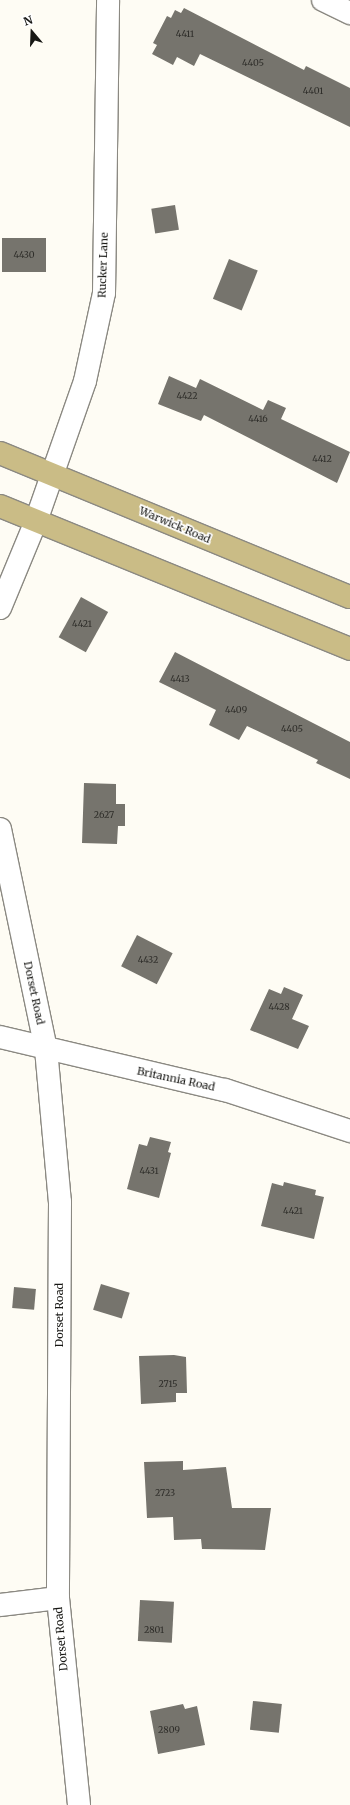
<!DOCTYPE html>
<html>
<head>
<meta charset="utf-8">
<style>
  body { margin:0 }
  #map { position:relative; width:350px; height:1805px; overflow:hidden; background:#fefcf4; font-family:Merriweather,serif }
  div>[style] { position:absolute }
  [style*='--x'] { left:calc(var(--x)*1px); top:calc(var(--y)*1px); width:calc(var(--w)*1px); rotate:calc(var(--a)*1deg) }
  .building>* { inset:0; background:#76746d; transform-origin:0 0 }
  .roads { filter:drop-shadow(1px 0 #8b8982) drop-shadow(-1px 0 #8b8982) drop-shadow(0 1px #8b8982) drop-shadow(0 -1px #8b8982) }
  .minor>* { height:22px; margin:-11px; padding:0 11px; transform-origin:11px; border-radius:11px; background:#fff }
  .major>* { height:22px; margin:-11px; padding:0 11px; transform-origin:11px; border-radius:11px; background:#cabc86 }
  span { translate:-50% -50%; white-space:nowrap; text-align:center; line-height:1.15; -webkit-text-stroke:3.5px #fff; paint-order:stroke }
  .number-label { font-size:9px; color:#2f2e2a }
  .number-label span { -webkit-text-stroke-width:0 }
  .street-label { font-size:11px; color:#171714 }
  .north { position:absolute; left:12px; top:12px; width:40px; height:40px; -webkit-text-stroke:3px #fff; paint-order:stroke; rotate:341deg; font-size:11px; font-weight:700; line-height:16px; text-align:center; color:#171714 }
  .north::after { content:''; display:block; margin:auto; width:14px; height:18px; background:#171714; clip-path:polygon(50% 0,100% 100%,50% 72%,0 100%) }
</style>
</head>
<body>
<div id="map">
  <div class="building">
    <i style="clip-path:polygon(184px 8px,304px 70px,306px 66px,350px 88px,350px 127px,200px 54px,194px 66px,177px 57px,173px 65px,152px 54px,157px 45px,153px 43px,167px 16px,171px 18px,175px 10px,181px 13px)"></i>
    <i style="left:175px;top:205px;width:25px;height:24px;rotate:81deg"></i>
    <i style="left:2px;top:238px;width:44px;height:34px"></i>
    <i style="left:229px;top:259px;width:31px;height:43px;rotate:22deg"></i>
    <i style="clip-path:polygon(169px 376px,196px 388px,200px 379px,263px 410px,268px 400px,286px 408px,281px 419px,350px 452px,337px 483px,204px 415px,201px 421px,158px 404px)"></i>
    <i style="left:81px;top:597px;width:31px;height:46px;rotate:29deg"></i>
    <i style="clip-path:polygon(175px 652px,350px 742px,350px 779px,316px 763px,318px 760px,247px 726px,239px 740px,209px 725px,216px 710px,159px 682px)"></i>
    <i style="clip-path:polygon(84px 783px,116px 784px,116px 804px,125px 804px,125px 826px,118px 826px,117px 844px,82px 843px)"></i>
    <i style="left:137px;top:935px;width:40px;height:35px;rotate:27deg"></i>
    <i style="clip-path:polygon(284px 987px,303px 995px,292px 1019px,309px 1026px,298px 1049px,250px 1030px,269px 989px,281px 994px)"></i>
    <i style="clip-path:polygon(150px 1137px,171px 1142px,168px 1152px,171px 1153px,159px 1198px,127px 1189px,139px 1144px,147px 1146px)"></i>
    <i style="clip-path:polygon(284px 1182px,316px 1190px,315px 1195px,324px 1197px,314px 1239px,261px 1226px,272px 1183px,283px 1186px)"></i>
    <i style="left:101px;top:1284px;width:30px;height:27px;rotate:17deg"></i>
    <i style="left:14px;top:1287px;width:22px;height:21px;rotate:5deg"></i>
    <i style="clip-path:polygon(174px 1355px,186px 1357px,187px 1393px,176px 1393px,176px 1402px,141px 1404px,139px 1356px)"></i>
    <i style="clip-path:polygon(183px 1461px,183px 1470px,226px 1467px,232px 1508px,271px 1508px,265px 1550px,202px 1549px,201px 1539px,174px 1540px,173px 1517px,147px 1518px,144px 1462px)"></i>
    <i style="left:140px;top:1600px;width:34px;height:41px;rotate:3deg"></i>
    <i style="left:253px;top:1701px;width:29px;height:29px;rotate:6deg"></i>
    <i style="clip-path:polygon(183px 1704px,185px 1709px,197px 1706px,205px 1745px,158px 1754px,150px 1711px)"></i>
  </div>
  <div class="roads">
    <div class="minor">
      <i style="--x:323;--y:0;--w:30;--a:26"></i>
      <i style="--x:0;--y:608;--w:94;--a:-67.5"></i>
      <i style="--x:36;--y:521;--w:148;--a:-70.7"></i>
      <i style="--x:85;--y:381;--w:90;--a:-77.8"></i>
      <i style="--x:104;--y:293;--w:293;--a:-89.2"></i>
      <i style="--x:0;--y:829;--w:225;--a:78.2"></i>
      <i style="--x:46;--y:1049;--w:154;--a:84.8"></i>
      <i style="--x:60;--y:1202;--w:396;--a:90.3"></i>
      <i style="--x:58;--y:1598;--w:208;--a:84.2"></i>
      <i style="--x:0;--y:1037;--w:231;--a:13.3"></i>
      <i style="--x:225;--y:1090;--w:132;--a:18.2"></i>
      <i style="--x:0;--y:1605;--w:58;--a:-6.9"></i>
    </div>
    <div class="major">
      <i style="--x:0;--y:453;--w:378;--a:22.4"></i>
      <i style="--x:0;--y:506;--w:378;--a:22.2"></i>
    </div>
  </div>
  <div class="number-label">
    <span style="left:185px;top:34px">4411</span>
    <span style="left:253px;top:63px">4405</span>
    <span style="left:313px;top:91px">4401</span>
    <span style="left:24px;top:255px">4430</span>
    <span style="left:187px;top:396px">4422</span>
    <span style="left:258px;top:419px">4416</span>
    <span style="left:322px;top:459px">4412</span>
    <span style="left:82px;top:624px">4421</span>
    <span style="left:180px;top:679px">4413</span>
    <span style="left:236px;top:710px">4409</span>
    <span style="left:292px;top:729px">4405</span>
    <span style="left:104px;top:815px">2627</span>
    <span style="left:148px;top:960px">4432</span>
    <span style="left:279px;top:1007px">4428</span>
    <span style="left:149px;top:1171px">4431</span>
    <span style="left:293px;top:1211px">4421</span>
    <span style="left:168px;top:1384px">2715</span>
    <span style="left:165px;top:1493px">2723</span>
    <span style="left:154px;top:1630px">2801</span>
    <span style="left:169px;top:1730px">2809</span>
  </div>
  <div class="street-label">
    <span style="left:103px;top:265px;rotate:-88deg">Rucker Lane</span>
    <span style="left:175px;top:525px;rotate:23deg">Warwick Road</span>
    <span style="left:34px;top:993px;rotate:78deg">Dorset Road</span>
    <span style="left:176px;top:1079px;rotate:12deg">Britannia Road</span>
    <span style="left:59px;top:1315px;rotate:-90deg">Dorset Road</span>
    <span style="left:61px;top:1639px;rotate:-95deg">Dorset Road</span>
  </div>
  <div class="north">N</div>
</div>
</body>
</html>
